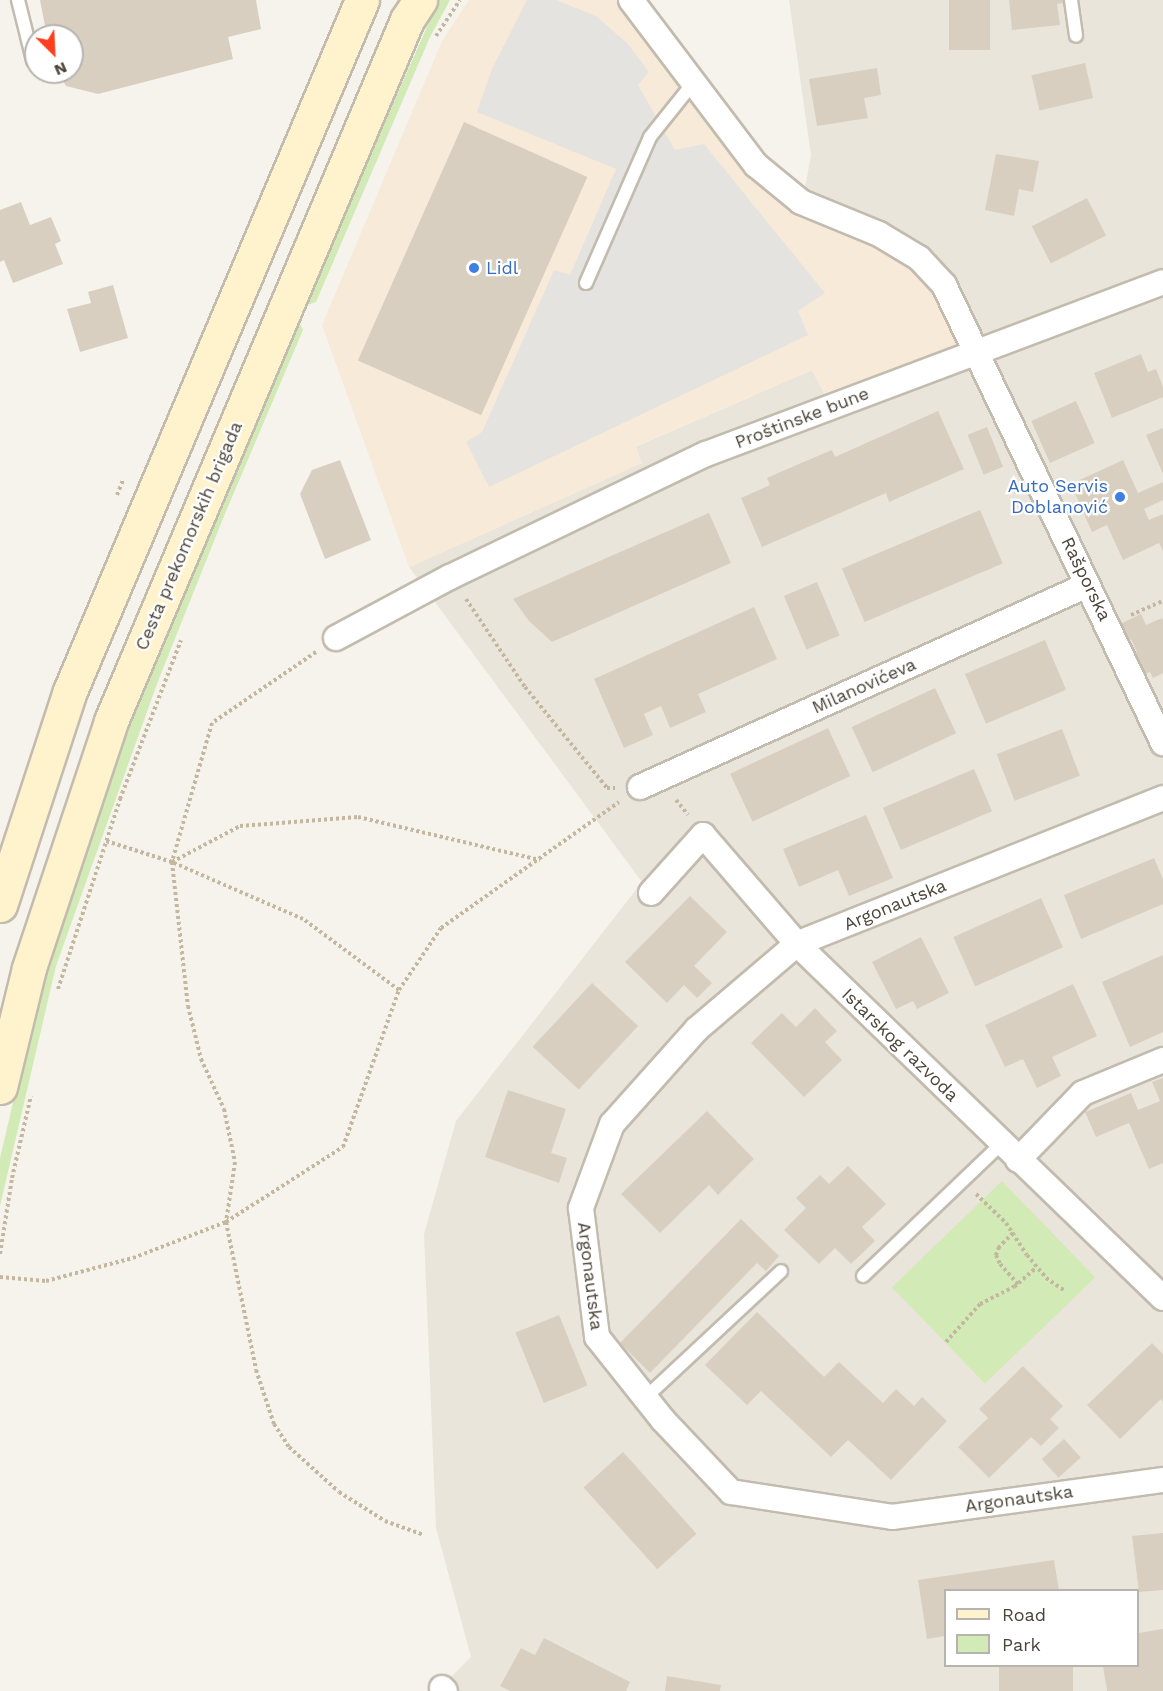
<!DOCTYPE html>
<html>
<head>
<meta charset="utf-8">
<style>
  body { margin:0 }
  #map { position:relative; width:1163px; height:1691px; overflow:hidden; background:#f6f3ec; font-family:"Work Sans",sans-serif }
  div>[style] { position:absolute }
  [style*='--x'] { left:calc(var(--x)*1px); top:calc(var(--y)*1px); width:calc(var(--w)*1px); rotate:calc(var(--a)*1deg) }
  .residential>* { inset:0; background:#eae5da }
  .commercial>* { inset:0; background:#f7ead8 }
  .green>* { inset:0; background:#d2eab5; transform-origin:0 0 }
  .parking>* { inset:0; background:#e5e3e0 }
  .building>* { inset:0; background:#d8cfc1; transform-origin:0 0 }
  .path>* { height:4px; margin-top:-2px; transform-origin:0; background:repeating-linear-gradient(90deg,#c4b79f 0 3px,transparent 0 6px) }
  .roads { filter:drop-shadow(2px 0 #c2bbae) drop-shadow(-2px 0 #c2bbae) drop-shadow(0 2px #c2bbae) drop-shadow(0 -2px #c2bbae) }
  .lane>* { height:12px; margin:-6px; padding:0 6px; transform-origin:6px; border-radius:6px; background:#fff }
  .street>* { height:24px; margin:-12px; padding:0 12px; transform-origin:12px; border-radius:12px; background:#fff }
  .secondary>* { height:33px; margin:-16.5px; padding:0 16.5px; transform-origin:16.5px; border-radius:16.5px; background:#fff3cd }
  .dots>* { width:16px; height:16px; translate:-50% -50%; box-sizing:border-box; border:3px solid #fff; border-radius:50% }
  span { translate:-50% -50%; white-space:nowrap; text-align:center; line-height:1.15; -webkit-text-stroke:4.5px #fff; paint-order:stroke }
  .shop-label { font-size:18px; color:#366cbe }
  .left { translate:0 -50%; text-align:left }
  .right { translate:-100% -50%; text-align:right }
  .street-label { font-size:18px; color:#4b4439 }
  .legend { position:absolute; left:944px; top:1589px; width:195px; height:78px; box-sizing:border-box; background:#fff; border:2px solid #b7b4b0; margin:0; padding:8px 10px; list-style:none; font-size:18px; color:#4b4439 }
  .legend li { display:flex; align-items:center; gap:12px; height:30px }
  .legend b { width:30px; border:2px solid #b7b4b0 }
  .north { position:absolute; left:24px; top:24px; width:60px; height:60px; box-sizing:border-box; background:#fff; border:2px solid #b7b4b0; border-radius:50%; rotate:156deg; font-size:16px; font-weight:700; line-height:24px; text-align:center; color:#4b4439 }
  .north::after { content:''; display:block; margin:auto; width:21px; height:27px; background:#fc3f1d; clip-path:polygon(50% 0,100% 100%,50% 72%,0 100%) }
</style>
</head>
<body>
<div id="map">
  <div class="residential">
    <i style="clip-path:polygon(evenodd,789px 0,1163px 0,1163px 1691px,437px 1691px,471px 1657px,436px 1528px,424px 1234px,456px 1121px,642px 882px,409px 567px,642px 463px,635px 447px,812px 370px,825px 395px,802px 205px,811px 155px,789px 0,946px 1590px,1138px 1590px,1138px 1666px,946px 1666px,946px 1590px)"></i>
  </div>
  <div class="commercial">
    <i style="clip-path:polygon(469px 0,628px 0,755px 169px,917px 260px,966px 340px,825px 395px,812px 370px,636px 446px,642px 463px,409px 567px,322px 325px,442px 41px)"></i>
  </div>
  <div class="green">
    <i style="clip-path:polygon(439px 0,450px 0,430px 37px,316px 302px,307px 305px,305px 301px)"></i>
    <i style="clip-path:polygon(300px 324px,303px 330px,224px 516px,158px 681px,56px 966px,0 1206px,0 1158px,45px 966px,147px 678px,232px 470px)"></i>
    <i style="left:1002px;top:1181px;width:134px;height:153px;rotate:46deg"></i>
  </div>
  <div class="parking">
    <i style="clip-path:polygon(527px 0,556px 0,596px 16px,627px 43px,649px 72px,638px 85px,675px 150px,704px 144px,825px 293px,798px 311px,808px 335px,489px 487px,466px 442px,482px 432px,554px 270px,570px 275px,616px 169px,477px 112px,492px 69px)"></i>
  </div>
  <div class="building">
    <i style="clip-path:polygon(40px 0,256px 0,261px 29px,228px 37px,233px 59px,98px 94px,66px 86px,58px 72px,72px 72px,72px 36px,47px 36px)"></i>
    <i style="left:949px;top:0;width:41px;height:50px"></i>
    <i style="clip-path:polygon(1009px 0,1064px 0,1064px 3px,1057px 4px,1060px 25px,1012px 30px)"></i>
    <i style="left:1085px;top:63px;width:36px;height:55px;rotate:77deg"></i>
    <i style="clip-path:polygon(877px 68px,881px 95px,864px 98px,868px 118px,817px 126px,809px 79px)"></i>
    <i style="left:464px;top:122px;width:135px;height:261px;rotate:24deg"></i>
    <i style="clip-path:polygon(996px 154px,1039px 161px,1033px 192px,1019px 189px,1014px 216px,985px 210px)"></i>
    <i style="left:1087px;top:198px;width:42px;height:62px;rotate:63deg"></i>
    <i style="clip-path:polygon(21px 202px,30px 225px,51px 217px,61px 241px,55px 244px,63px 264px,13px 283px,4px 260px,0 262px,0 210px)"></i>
    <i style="clip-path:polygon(113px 285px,128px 338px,80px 352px,67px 309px,91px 303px,88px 292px)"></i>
    <i style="clip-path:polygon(1141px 354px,1148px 372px,1156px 369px,1163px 387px,1163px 397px,1112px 418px,1094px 373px)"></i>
    <i style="left:1076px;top:401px;width:46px;height:49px;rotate:66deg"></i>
    <i style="clip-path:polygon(938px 411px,964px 469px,889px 502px,886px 493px,762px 547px,741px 498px,770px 485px,767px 478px,801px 463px,832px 450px,835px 457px)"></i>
    <i style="left:987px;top:427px;width:43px;height:21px;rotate:68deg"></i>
    <i style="clip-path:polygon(1163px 428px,1163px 474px,1146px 435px)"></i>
    <i style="clip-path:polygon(340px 460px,371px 540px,325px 559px,300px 494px,312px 470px)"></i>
    <i style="clip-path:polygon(1123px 460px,1138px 493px,1163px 482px,1163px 500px,1144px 509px,1149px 520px,1163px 514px,1163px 551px,1159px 543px,1123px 560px,1107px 525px,1092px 532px,1071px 484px)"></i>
    <i style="left:980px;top:510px;width:58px;height:150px;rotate:67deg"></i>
    <i style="clip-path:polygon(709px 513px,731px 563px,552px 642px,529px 621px,513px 599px)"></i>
    <i style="left:817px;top:582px;width:58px;height:36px;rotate:67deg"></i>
    <i style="clip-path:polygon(754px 607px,777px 659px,698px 694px,706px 712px,670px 728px,661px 706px,644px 714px,653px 735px,624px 748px,594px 679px)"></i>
    <i style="clip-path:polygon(1141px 614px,1146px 625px,1162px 618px,1163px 620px,1163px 673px,1153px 678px,1150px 672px,1138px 677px,1128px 656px,1137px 652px,1131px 639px,1125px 641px,1118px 625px)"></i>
    <i style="left:1045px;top:640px;width:54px;height:87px;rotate:67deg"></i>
    <i style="left:935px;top:688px;width:50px;height:92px;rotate:65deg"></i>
    <i style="left:828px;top:728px;width:53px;height:108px;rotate:65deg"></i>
    <i style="left:1062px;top:729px;width:50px;height:70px;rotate:69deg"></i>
    <i style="left:974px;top:769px;width:46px;height:99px;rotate:67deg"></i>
    <i style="clip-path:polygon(866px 815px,893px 878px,849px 896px,838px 870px,799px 887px,783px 849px)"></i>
    <i style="clip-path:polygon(1154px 858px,1163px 879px,1163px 904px,1081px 939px,1064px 895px)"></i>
    <i style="clip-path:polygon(690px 896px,727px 932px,694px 966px,712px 983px,697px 998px,684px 985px,667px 1003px,625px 962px)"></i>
    <i style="left:1041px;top:898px;width:54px;height:96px;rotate:66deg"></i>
    <i style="clip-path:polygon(921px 937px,949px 993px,917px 1009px,913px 1001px,896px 1009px,872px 962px)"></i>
    <i style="clip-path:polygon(1163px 955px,1163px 1032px,1130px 1047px,1102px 982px)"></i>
    <i style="left:592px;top:983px;width:63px;height:87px;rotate:43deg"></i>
    <i style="clip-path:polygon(1073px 984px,1097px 1036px,1052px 1057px,1061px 1076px,1037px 1088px,1023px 1059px,1005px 1067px,985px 1025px)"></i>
    <i style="clip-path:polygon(815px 1008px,837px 1031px,825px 1042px,842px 1060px,804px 1097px,751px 1043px,782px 1013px,796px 1027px)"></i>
    <i style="clip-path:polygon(1163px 1078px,1163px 1163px,1149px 1169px,1129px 1123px,1096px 1137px,1085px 1112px,1131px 1093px,1138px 1110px,1160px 1101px,1152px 1082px)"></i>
    <i style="clip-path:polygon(508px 1090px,566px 1109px,551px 1153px,567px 1158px,559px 1183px,485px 1157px)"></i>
    <i style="clip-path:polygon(707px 1111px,754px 1159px,718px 1195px,709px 1185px,660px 1233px,621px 1194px)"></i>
    <i style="clip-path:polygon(848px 1166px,886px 1204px,862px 1227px,875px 1241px,851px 1264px,835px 1248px,819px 1264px,784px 1230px,806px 1208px,796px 1198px,820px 1175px,829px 1184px)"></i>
    <i style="clip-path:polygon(741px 1219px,779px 1256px,766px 1271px,757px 1263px,650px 1373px,620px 1343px)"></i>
    <i style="clip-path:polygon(757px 1312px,824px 1377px,839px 1362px,883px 1403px,896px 1389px,914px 1406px,922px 1397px,947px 1421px,891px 1480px,848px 1440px,831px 1457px,761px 1391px,747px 1405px,705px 1365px)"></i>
    <i style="left:559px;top:1315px;width:76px;height:47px;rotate:68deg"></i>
    <i style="clip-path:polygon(1152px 1343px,1163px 1354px,1163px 1402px,1161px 1399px,1120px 1439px,1087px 1405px)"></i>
    <i style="clip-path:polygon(1023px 1366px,1063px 1406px,1050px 1419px,1059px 1428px,1041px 1446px,1031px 1437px,989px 1478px,958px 1447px,988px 1418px,979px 1409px)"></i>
    <i style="left:1064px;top:1439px;width:25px;height:30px;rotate:48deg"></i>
    <i style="left:623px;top:1452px;width:110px;height:53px;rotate:48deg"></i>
    <i style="clip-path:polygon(1163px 1533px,1163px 1590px,1139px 1592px,1132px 1536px)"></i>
    <i style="clip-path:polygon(1054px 1560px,1059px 1590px,945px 1590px,945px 1636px,927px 1639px,918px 1580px)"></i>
    <i style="clip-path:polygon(1163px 1629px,1163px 1691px,1107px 1691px,1103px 1666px,1138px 1666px,1138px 1633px)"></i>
    <i style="clip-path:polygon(544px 1638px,630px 1682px,626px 1691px,510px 1691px,500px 1686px,521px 1648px,535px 1655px)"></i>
    <i style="left:999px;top:1666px;width:74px;height:25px"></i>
    <i style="clip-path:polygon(667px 1676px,721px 1685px,720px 1691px,665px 1691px)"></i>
  </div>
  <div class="path">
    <i style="--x:436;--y:36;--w:43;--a:-56.3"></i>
    <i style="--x:117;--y:495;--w:16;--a:-68"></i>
    <i style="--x:466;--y:599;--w:106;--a:56.2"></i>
    <i style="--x:525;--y:687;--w:130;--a:50.9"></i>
    <i style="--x:607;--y:788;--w:8;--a:0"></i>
    <i style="--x:1131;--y:615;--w:35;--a:-24"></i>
    <i style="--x:316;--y:652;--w:126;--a:145.7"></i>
    <i style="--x:212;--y:723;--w:145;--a:106.1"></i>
    <i style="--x:172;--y:862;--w:145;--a:83.7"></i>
    <i style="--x:188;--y:1006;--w:55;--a:76.2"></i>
    <i style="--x:201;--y:1059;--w:55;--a:65.3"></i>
    <i style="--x:224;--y:1109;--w:54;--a:78.3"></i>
    <i style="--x:235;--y:1162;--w:61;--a:98.5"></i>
    <i style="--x:226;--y:1222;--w:151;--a:78.5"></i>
    <i style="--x:256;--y:1370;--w:57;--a:71.6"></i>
    <i style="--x:274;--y:1424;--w:27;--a:57"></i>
    <i style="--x:289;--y:1447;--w:67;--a:42"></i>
    <i style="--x:339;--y:1492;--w:54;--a:32.2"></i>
    <i style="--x:385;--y:1521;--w:41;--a:19.7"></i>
    <i style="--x:676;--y:800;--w:19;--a:51"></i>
    <i style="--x:172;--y:862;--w:77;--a:-27.9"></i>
    <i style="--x:240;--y:826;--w:118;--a:-4.4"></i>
    <i style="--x:358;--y:817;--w:187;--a:13.3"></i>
    <i style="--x:58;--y:989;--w:200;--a:-71.9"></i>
    <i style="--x:120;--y:799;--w:170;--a:-69"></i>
    <i style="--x:399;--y:990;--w:75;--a:-55.9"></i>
    <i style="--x:441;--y:928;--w:218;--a:-35.3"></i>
    <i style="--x:976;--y:1194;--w:42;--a:44"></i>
    <i style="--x:1006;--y:1223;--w:38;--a:57"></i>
    <i style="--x:1027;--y:1255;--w:30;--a:50"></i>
    <i style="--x:1046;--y:1278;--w:22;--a:34"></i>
    <i style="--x:1013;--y:1233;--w:20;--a:135"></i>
    <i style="--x:999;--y:1247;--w:9;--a:111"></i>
    <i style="--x:996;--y:1255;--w:10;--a:66"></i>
    <i style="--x:1000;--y:1264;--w:27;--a:48"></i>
    <i style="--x:0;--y:1254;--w:77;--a:-81"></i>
    <i style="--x:12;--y:1178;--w:84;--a:-77"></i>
    <i style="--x:0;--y:1277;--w:46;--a:5"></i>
    <i style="--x:46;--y:1281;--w:90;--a:-14.8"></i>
    <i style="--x:133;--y:1258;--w:100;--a:-21.2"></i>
    <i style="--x:226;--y:1222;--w:139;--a:-32.7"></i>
    <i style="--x:343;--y:1147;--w:167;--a:-70.4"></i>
    <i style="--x:399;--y:990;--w:119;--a:-143.5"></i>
    <i style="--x:303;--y:919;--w:143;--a:-156.5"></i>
    <i style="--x:172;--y:862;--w:69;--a:-162.3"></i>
    <i style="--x:946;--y:1342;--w:51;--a:-48.2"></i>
    <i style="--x:980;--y:1304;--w:38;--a:-27"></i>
    <i style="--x:1014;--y:1287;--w:30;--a:-41"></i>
  </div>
  <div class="roads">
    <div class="lane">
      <i style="--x:18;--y:0;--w:62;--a:76"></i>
      <i style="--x:1071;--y:0;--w:36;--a:82"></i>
      <i style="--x:586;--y:283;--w:159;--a:-66.3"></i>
      <i style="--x:650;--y:137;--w:70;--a:-51.3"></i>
      <i style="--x:863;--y:1276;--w:191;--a:-43.7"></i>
      <i style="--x:645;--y:1398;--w:186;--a:-43"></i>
    </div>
    <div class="street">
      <i style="--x:631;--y:0;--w:207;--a:52.9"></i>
      <i style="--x:756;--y:165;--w:58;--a:39.4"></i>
      <i style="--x:801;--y:202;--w:84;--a:22.3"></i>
      <i style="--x:879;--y:234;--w:47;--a:31"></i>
      <i style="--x:919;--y:258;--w:37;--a:47"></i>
      <i style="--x:944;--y:285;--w:508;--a:64.44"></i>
      <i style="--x:336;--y:638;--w:129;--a:-28.2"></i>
      <i style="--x:450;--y:577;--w:284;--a:-25.7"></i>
      <i style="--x:706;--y:454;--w:488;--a:-20.6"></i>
      <i style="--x:640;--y:787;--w:491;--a:-24.3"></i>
      <i style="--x:1163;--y:798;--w:394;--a:158.3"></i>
      <i style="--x:797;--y:944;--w:131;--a:139.6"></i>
      <i style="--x:697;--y:1029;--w:127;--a:131.8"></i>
      <i style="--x:612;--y:1124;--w:90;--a:110.3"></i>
      <i style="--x:581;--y:1208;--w:130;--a:82.9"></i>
      <i style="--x:597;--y:1337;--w:106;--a:51.5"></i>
      <i style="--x:663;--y:1420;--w:99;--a:46.6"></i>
      <i style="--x:731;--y:1492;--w:163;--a:8.8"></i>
      <i style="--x:892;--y:1517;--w:274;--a:-7.8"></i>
      <i style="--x:651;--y:893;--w:78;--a:-48.1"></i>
      <i style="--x:703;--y:835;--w:144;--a:49.2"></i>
      <i style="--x:797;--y:944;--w:509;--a:44.05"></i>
      <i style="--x:1018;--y:1160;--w:93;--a:-45.9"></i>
      <i style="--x:1083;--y:1093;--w:87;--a:-22.4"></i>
      <i style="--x:442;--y:1688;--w:4;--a:45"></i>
    </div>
    <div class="secondary">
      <i style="--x:0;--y:905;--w:225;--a:-71.9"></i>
      <i style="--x:70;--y:691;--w:750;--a:-67.09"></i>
      <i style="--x:0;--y:1087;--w:122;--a:-76.3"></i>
      <i style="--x:29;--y:968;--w:260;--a:-71.6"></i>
      <i style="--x:111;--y:721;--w:761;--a:-67.11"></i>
      <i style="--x:407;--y:20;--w:24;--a:-57"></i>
    </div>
  </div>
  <div class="dots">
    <i style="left:474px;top:268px;background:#3f7fe0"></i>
    <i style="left:1120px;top:497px;background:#3f7fe0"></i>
  </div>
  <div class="shop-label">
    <span class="left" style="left:486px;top:268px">Lidl</span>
    <span class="right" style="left:1108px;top:497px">Auto Servis<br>Doblanović</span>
  </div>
  <div class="street-label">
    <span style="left:802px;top:418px;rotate:-21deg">Proštinske bune</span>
    <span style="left:189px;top:536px;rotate:-67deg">Cesta prekomorskih brigada</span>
    <span style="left:1086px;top:579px;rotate:64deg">Rašporska</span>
    <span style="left:864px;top:686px;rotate:-24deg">Milanovićeva</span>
    <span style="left:895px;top:905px;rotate:-22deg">Argonautska</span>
    <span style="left:900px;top:1045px;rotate:44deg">Istarskog razvoda</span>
    <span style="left:590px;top:1276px;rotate:83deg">Argonautska</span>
    <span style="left:1019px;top:1499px;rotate:-8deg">Argonautska</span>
  </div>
  <ul class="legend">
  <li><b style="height:8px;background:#fff3cd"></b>Road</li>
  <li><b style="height:16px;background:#d2eab5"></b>Park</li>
  </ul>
  <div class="north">N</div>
</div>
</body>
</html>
